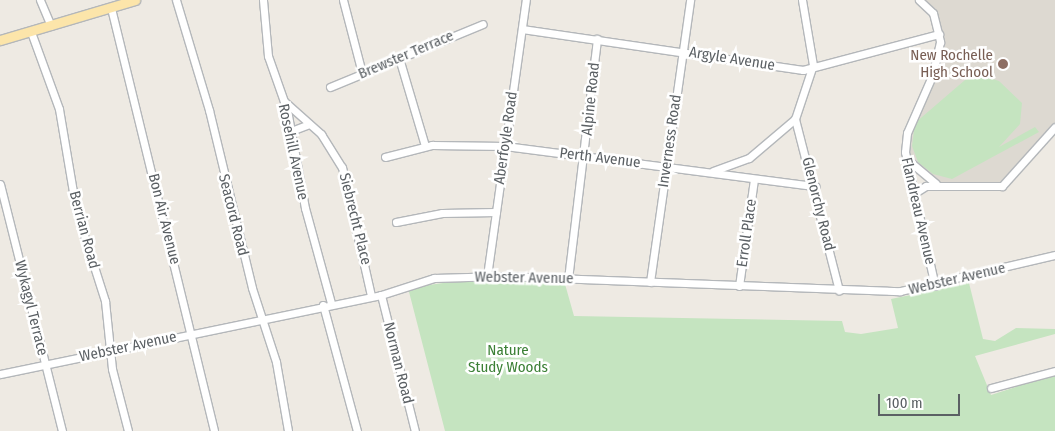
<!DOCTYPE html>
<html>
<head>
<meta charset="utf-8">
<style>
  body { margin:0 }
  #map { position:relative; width:1055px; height:431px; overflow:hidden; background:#eeeae3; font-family:"Fira Sans Condensed",sans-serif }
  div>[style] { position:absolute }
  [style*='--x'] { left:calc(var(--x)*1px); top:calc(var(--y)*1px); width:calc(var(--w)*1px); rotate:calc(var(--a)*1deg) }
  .education>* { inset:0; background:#ddd9d1 }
  .green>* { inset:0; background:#c5e4c0 }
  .roads { filter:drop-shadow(1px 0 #b4b7ba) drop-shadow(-1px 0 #b4b7ba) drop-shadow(0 1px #b4b7ba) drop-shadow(0 -1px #b4b7ba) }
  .minor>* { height:7px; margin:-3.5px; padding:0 3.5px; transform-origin:3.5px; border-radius:3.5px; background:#fff }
  .major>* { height:9px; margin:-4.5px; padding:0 4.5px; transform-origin:4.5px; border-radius:4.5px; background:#fce5aa }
  .dots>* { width:14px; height:14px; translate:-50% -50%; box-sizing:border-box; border:2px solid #fff; border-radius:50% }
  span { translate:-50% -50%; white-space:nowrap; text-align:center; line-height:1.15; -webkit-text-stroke:5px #fff; paint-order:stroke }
  .street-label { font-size:15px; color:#5b6064 }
  .education-label { font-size:15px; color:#785e54 }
  .right { translate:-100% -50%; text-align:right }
  .park-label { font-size:15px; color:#3c8036 }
  .scale { position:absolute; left:878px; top:394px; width:82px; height:22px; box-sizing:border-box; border:2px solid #5b6064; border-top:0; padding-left:6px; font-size:15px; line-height:18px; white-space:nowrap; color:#5b6064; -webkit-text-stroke:4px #fff; paint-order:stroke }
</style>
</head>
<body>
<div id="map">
  <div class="education">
    <i style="clip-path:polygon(915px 0,1055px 0,1055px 124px,1002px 183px,946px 185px,929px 179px,910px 158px,909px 134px,940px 60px,943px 41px,939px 24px)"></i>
  </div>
  <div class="green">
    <i style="clip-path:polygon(980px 75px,999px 81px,1022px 103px,1020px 124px,999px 147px,1035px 127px,1039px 132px,952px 179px,933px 174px,918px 162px,912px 146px,915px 123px,965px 80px)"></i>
    <i style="clip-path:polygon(464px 280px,565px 284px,574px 316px,842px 321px,845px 332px,861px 334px,898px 328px,891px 299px,969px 283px,983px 339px,995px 341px,1016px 328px,1055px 329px,1055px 334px,975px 356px,991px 395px,1055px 374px,1055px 431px,445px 431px,408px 288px)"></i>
  </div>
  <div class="roads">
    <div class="minor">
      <i style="--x:40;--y:0;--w:28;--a:67"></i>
      <i style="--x:176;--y:0;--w:115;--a:73.3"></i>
      <i style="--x:209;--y:110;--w:183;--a:76.4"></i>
      <i style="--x:252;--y:288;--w:78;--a:72"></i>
      <i style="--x:276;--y:362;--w:70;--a:80.1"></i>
      <i style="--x:263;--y:0;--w:56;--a:84.9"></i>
      <i style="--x:268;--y:56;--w:57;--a:70.6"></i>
      <i style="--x:287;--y:110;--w:100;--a:79.6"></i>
      <i style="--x:305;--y:208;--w:98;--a:74.7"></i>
      <i style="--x:343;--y:0;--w:75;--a:75.4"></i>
      <i style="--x:919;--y:0;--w:19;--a:43"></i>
      <i style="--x:933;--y:13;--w:30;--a:76"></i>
      <i style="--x:940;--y:42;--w:35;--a:103"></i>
      <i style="--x:932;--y:76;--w:62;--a:113.7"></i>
      <i style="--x:907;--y:133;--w:19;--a:96"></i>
      <i style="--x:905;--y:152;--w:137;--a:77.4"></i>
      <i style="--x:111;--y:8;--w:435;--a:76.3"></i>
      <i style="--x:522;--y:29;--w:284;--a:8.3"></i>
      <i style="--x:803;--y:70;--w:141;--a:-14.8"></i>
      <i style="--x:31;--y:32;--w:82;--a:70"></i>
      <i style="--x:59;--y:109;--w:102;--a:80.4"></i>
      <i style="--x:76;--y:210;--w:96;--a:72.3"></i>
      <i style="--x:105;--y:301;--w:68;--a:84.1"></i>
      <i style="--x:112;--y:369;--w:64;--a:75.5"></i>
      <i style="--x:399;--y:58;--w:92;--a:73.5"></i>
      <i style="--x:330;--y:87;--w:165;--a:-22.4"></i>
      <i style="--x:284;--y:101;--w:50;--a:41.7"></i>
      <i style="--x:321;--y:134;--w:39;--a:58"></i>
      <i style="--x:342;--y:167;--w:132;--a:77.3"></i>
      <i style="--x:795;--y:119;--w:177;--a:75.6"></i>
      <i style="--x:291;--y:131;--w:19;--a:-21"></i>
      <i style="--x:385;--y:157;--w:49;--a:-14.3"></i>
      <i style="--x:432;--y:145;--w:73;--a:0.8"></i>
      <i style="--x:505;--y:146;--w:313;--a:7.4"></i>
      <i style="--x:909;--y:161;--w:35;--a:40"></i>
      <i style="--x:713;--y:171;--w:38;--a:-20"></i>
      <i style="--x:749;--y:158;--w:60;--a:-40.3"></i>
      <i style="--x:795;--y:119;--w:57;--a:-71.6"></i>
      <i style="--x:813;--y:65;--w:66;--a:-99.6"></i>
      <i style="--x:0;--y:184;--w:255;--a:75.9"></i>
      <i style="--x:913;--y:194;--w:15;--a:-32"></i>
      <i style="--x:926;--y:186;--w:76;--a:0"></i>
      <i style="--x:1002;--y:186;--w:79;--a:-48.1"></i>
      <i style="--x:396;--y:222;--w:47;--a:-11.1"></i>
      <i style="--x:442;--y:213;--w:54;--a:-1.1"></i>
      <i style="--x:487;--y:276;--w:279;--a:-82"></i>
      <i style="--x:568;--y:279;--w:242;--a:-83.1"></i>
      <i style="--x:650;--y:282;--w:285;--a:-81.9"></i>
      <i style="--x:739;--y:286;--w:108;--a:-82"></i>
      <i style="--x:381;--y:295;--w:140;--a:76"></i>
      <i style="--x:323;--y:305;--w:131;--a:74.9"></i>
      <i style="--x:0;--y:374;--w:389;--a:-11.7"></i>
      <i style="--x:381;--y:295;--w:56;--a:-17.8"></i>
      <i style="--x:434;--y:278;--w:68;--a:-1.7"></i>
      <i style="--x:502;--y:276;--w:398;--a:2.2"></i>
      <i style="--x:900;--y:291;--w:159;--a:-13.1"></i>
      <i style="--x:991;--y:388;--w:66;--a:-14.9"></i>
    </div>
    <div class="major">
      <i style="--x:0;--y:40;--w:141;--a:-16.5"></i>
    </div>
  </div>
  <div class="dots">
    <i style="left:1003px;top:64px;background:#8d6e63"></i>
  </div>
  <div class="street-label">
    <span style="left:406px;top:55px;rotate:-23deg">Brewster Terrace</span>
    <span style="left:732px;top:59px;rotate:9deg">Argyle Avenue</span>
    <span style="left:591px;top:99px;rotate:-84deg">Alpine Road</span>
    <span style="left:506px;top:138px;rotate:-82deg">Aberfoyle Road</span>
    <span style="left:670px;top:141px;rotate:-82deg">Inverness Road</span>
    <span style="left:293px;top:152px;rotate:78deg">Rosehill Avenue</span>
    <span style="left:600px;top:158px;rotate:7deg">Perth Avenue</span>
    <span style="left:818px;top:204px;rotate:76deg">Glenorchy Road</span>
    <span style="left:918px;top:211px;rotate:77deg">Flandreau Avenue</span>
    <span style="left:233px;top:215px;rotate:76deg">Seacord Road</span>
    <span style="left:164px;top:219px;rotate:76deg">Bon Air Avenue</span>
    <span style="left:355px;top:219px;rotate:76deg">Siebrecht Place</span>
    <span style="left:84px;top:230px;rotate:75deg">Berrian Road</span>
    <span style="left:747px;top:233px;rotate:-82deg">Erroll Place</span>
    <span style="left:524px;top:278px;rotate:1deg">Webster Avenue</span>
    <span style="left:957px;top:279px;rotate:-13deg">Webster Avenue</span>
    <span style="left:31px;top:308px;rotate:76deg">Wykagyl Terrace</span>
    <span style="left:128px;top:347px;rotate:-12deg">Webster Avenue</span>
    <span style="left:398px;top:363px;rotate:76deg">Norman Road</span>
  </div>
  <div class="education-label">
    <span class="right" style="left:993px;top:64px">New Rochelle<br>High School</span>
  </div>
  <div class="park-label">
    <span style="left:508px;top:359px">Nature<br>Study Woods</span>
  </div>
  <div class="scale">100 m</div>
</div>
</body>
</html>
